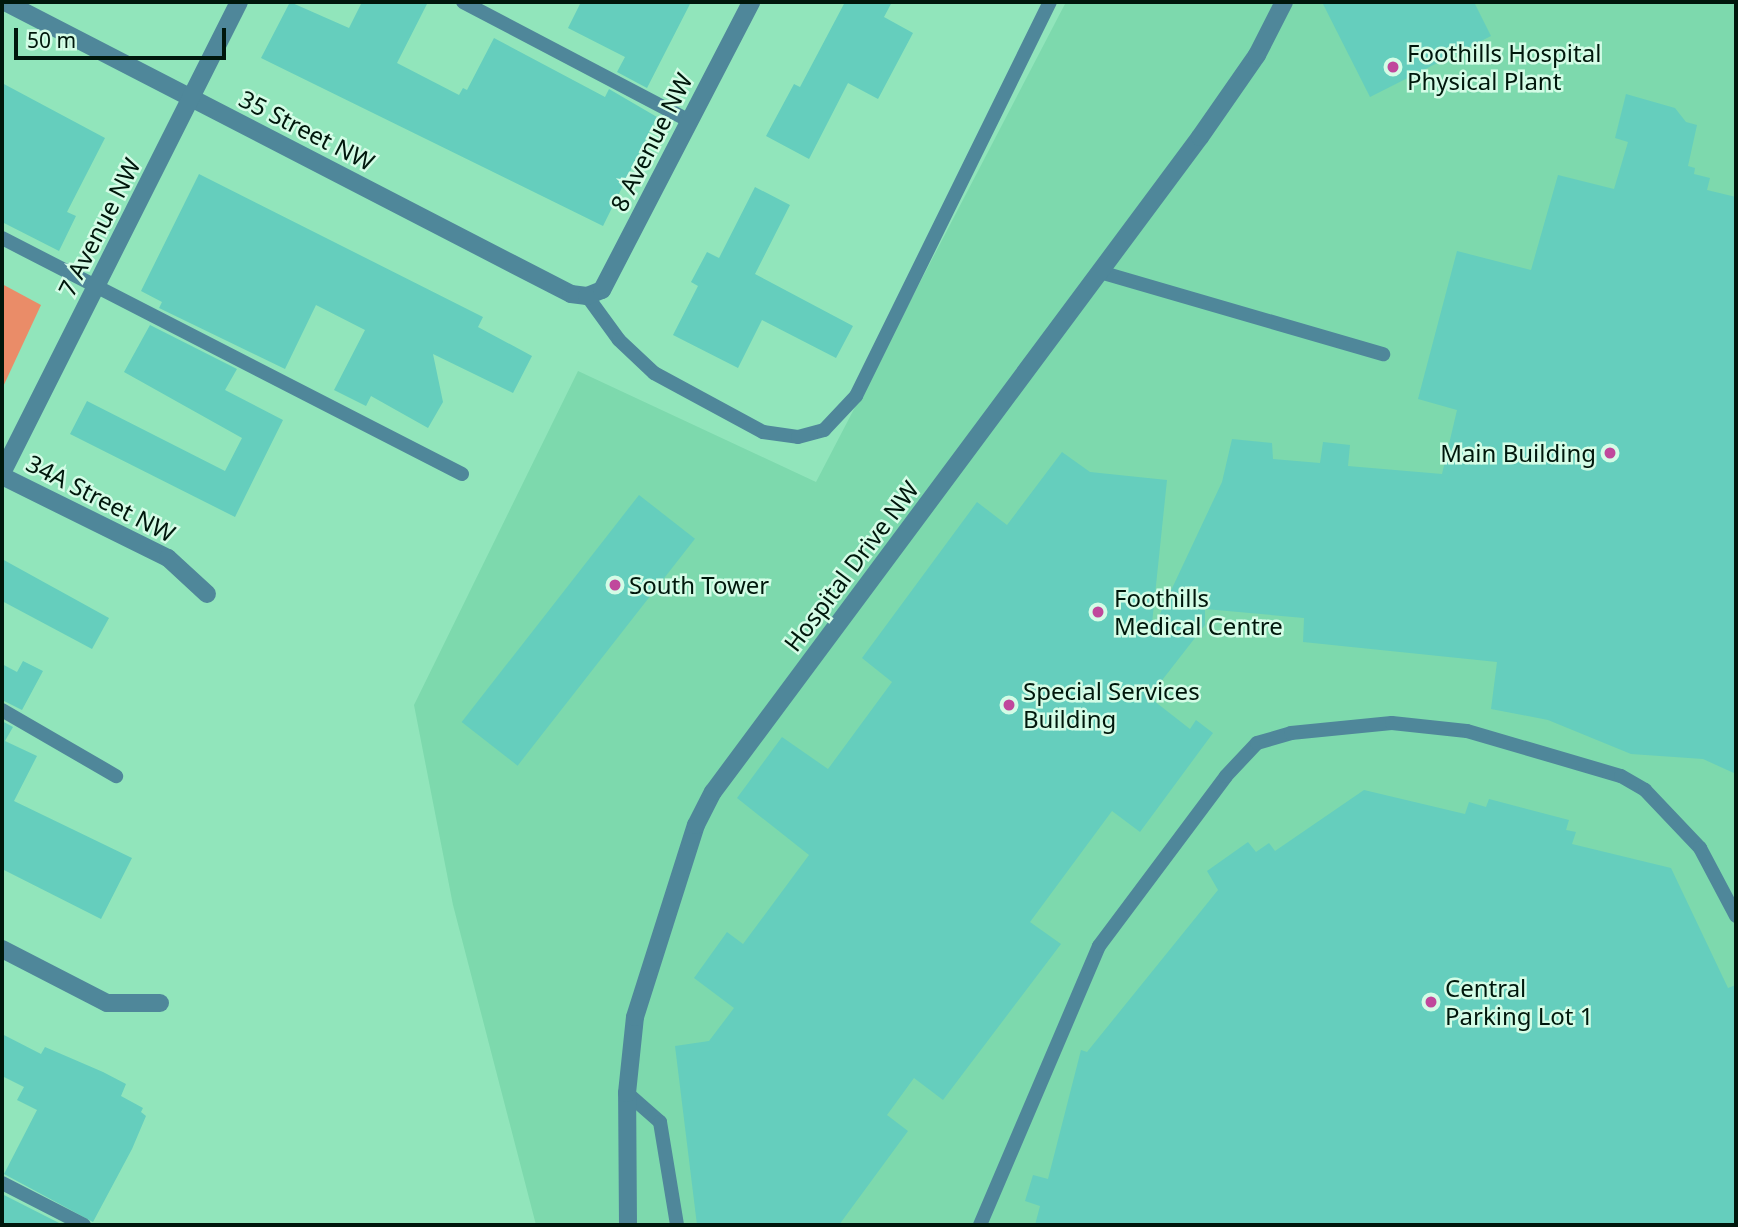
<!DOCTYPE html>
<html>
<head>
<meta charset="utf-8">
<style>
  body { margin:0 }
  #map { position:relative; width:1738px; height:1227px; overflow:hidden; background:#91e5bb; font-family:"Noto Sans",sans-serif }
  div>[style] { position:absolute }
  [style*='--x'] { left:calc(var(--x)*1px); top:calc(var(--y)*1px); width:calc(var(--w)*1px); rotate:calc(var(--a)*1deg) }
  .built>* { inset:0; background:#7dd9ad }
  .green>* { inset:0; background:#ea8c68 }
  .building>* { inset:0; background:#65cebd; transform-origin:0 0 }
  .lane>* { height:14px; margin:-7px; padding:0 7px; transform-origin:7px; border-radius:7px; background:#4f879a }
  .street>* { height:18px; margin:-9px; padding:0 9px; transform-origin:9px; border-radius:9px; background:#4f879a }
  .dots>* { width:19px; height:19px; translate:-50% -50%; box-sizing:border-box; border:4px solid #d4fce6; border-radius:50% }
  span { translate:-50% -50%; white-space:nowrap; text-align:center; line-height:1.15; -webkit-text-stroke:5px #d4fce6; paint-order:stroke }
  .poi-label { font-size:24px; color:#00170c }
  .left { translate:0 -50%; text-align:left }
  .right { translate:-100% -50%; text-align:right }
  .street-label { font-size:24px; color:#00170c }
  .frame { position:absolute; inset:0; border:4px solid #00170c; pointer-events:none }
  .scale { position:absolute; left:14px; top:28px; width:212px; height:32px; box-sizing:border-box; border:4px solid #00170c; border-top:0; padding-left:9px; font-size:21px; line-height:24px; white-space:nowrap; color:#00170c; -webkit-text-stroke:5px #d4fce6; paint-order:stroke }
</style>
</head>
<body>
<div id="map">
  <div class="built">
    <i style="clip-path:polygon(1066px 2px,1736px 2px,1736px 1225px,536px 1225px,453px 905px,414px 705px,578px 371px,816px 482px)"></i>
  </div>
  <div class="green">
    <i style="clip-path:polygon(2px 284px,41px 305px,2px 389px)"></i>
  </div>
  <div class="building">
    <i style="clip-path:polygon(290px 2px,349px 28px,362px 2px,428px 2px,397px 63px,459px 95px,463px 88px,467px 90px,494px 38px,605px 97px,609px 89px,657px 117px,603px 226px,261px 58px)"></i>
    <i style="clip-path:polygon(581px 2px,691px 2px,647px 88px,617px 72px,625px 57px,568px 28px)"></i>
    <i style="clip-path:polygon(845px 2px,892px 2px,884px 17px,913px 33px,878px 99px,848px 83px,809px 159px,766px 136px,794px 84px,800px 87px)"></i>
    <i style="clip-path:polygon(1322px 2px,1474px 2px,1491px 36px,1370px 97px)"></i>
    <i style="clip-path:polygon(2px 83px,105px 138px,67px 212px,76px 216px,59px 251px,2px 222px)"></i>
    <i style="clip-path:polygon(1626px 94px,1675px 108px,1686px 122px,1697px 125px,1688px 166px,1695px 168px,1694px 174px,1710px 178px,1707px 190px,1736px 197px,1736px 774px,1703px 759px,1631px 754px,1548px 720px,1491px 709px,1497px 662px,1303px 642px,1304px 618px,1205px 609px,1205px 625px,1149px 697px,1190px 729px,1196px 720px,1213px 733px,1140px 832px,1112px 811px,1030px 922px,1061px 944px,943px 1100px,914px 1078px,887px 1115px,908px 1131px,839px 1225px,697px 1225px,675px 1046px,709px 1041px,734px 1008px,694px 978px,727px 932px,743px 944px,809px 855px,737px 798px,782px 737px,828px 769px,892px 682px,862px 658px,977px 502px,1007px 525px,1062px 452px,1090px 472px,1167px 480px,1151px 633px,1222px 482px,1232px 439px,1272px 443px,1273px 459px,1320px 463px,1323px 442px,1350px 445px,1348px 466px,1442px 474px,1457px 410px,1418px 399px,1457px 251px,1531px 270px,1558px 175px,1614px 189px,1628px 142px,1615px 138px)"></i>
    <i style="clip-path:polygon(199px 174px,483px 317px,478px 327px,532px 356px,513px 393px,433px 354px,443px 402px,428px 428px,371px 396px,366px 406px,334px 390px,365px 330px,316px 305px,285px 369px,159px 308px,162px 302px,141px 291px)"></i>
    <i style="clip-path:polygon(755px 187px,790px 205px,755px 274px,853px 326px,836px 358px,762px 320px,738px 368px,673px 335px,698px 286px,691px 282px,707px 252px,719px 258px)"></i>
    <i style="clip-path:polygon(150px 325px,237px 369px,225px 390px,283px 420px,235px 517px,70px 434px,87px 401px,225px 471px,242px 438px,124px 372px)"></i>
    <i style="left:639px;top:495px;width:71px;height:288px;rotate:38deg"></i>
    <i style="clip-path:polygon(2px 559px,109px 618px,92px 649px,2px 601px)"></i>
    <i style="clip-path:polygon(23px 661px,43px 671px,22px 710px,2px 700px,2px 664px,17px 672px)"></i>
    <i style="clip-path:polygon(2px 721px,13px 727px,5px 741px,37px 756px,14px 801px,132px 858px,101px 919px,2px 869px)"></i>
    <i style="clip-path:polygon(1364px 790px,1465px 814px,1469px 802px,1486px 807px,1489px 799px,1569px 820px,1566px 830px,1576px 832px,1572px 844px,1671px 868px,1728px 988px,1736px 985px,1736px 1225px,1035px 1225px,1040px 1206px,1025px 1201px,1033px 1175px,1048px 1179px,1081px 1050px,1087px 1052px,1218px 890px,1207px 871px,1248px 842px,1256px 852px,1269px 843px,1275px 851px)"></i>
    <i style="clip-path:polygon(2px 1034px,41px 1054px,45px 1047px,103px 1072px,126px 1084px,121px 1096px,143px 1108px,141px 1112px,146px 1116px,132px 1149px,93px 1222px,4px 1174px,37px 1110px,17px 1100px,24px 1087px,2px 1076px)"></i>
    <i style="clip-path:polygon(2px 1194px,63px 1225px,2px 1225px)"></i>
  </div>
  <div class="lane">
    <i style="--x:463;--y:2;--w:256;--a:27.7"></i>
    <i style="--x:2;--y:238;--w:517;--a:27.16"></i>
    <i style="--x:1100;--y:272;--w:295;--a:16.2"></i>
    <i style="--x:587;--y:296;--w:54;--a:54"></i>
    <i style="--x:619;--y:340;--w:48;--a:43.3"></i>
    <i style="--x:654;--y:373;--w:124;--a:28.4"></i>
    <i style="--x:763;--y:432;--w:35;--a:8"></i>
    <i style="--x:798;--y:437;--w:27;--a:-15"></i>
    <i style="--x:824;--y:430;--w:47;--a:-46.7"></i>
    <i style="--x:856;--y:396;--w:439;--a:-63.8"></i>
    <i style="--x:2;--y:710;--w:132;--a:30.1"></i>
    <i style="--x:627;--y:1093;--w:44;--a:41.3"></i>
    <i style="--x:660;--y:1122;--w:104;--a:80.6"></i>
    <i style="--x:2;--y:1183;--w:92;--a:27.1"></i>
    <i style="--x:980;--y:1225;--w:303;--a:-66.9"></i>
    <i style="--x:1099;--y:946;--w:212;--a:-53.2"></i>
    <i style="--x:1226;--y:776;--w:45;--a:-46.8"></i>
    <i style="--x:1257;--y:743;--w:35;--a:-16"></i>
    <i style="--x:1291;--y:733;--w:101;--a:-5.7"></i>
    <i style="--x:1392;--y:723;--w:75;--a:6.1"></i>
    <i style="--x:1467;--y:731;--w:160;--a:16.3"></i>
    <i style="--x:1621;--y:776;--w:28;--a:30"></i>
    <i style="--x:1645;--y:790;--w:80;--a:46.5"></i>
    <i style="--x:1700;--y:848;--w:77;--a:62.1"></i>
  </div>
  <div class="street">
    <i style="--x:5;--y:2;--w:637;--a:27.29"></i>
    <i style="--x:571;--y:294;--w:16;--a:7"></i>
    <i style="--x:587;--y:296;--w:16;--a:-22"></i>
    <i style="--x:602;--y:290;--w:324;--a:-62.6"></i>
    <i style="--x:2;--y:473;--w:527;--a:-63.29"></i>
    <i style="--x:2;--y:476;--w:185;--a:26.3"></i>
    <i style="--x:168;--y:558;--w:53;--a:42.7"></i>
    <i style="--x:2;--y:949;--w:118;--a:27.2"></i>
    <i style="--x:107;--y:1003;--w:53;--a:0"></i>
    <i style="--x:628;--y:1225;--w:132;--a:-90.4"></i>
    <i style="--x:627;--y:1093;--w:76;--a:-84"></i>
    <i style="--x:635;--y:1017;--w:201;--a:-72.4"></i>
    <i style="--x:696;--y:825;--w:37;--a:-63"></i>
    <i style="--x:713;--y:792;--w:816;--a:-53.37"></i>
    <i style="--x:1200;--y:137;--w:100;--a:-55.2"></i>
    <i style="--x:1257;--y:55;--w:59;--a:-63"></i>
  </div>
  <div class="dots">
    <i style="left:1393px;top:67px;background:#c0489c"></i>
    <i style="left:1610px;top:453px;background:#c0489c"></i>
    <i style="left:615px;top:585px;background:#c0489c"></i>
    <i style="left:1098px;top:612px;background:#c0489c"></i>
    <i style="left:1009px;top:705px;background:#c0489c"></i>
    <i style="left:1431px;top:1002px;background:#c0489c"></i>
  </div>
  <div class="poi-label">
    <span class="left" style="left:1407px;top:67px">Foothills Hospital<br>Physical Plant</span>
    <span class="right" style="left:1596px;top:453px">Main Building</span>
    <span class="left" style="left:629px;top:585px">South Tower</span>
    <span class="left" style="left:1114px;top:612px">Foothills<br>Medical Centre</span>
    <span class="left" style="left:1023px;top:705px">Special Services<br>Building</span>
    <span class="left" style="left:1445px;top:1002px">Central<br>Parking Lot 1</span>
  </div>
  <div class="street-label">
    <span style="left:307px;top:130px;rotate:27deg">35 Street NW</span>
    <span style="left:651px;top:142px;rotate:-63deg">8 Avenue NW</span>
    <span style="left:99px;top:227px;rotate:-63deg">7 Avenue NW</span>
    <span style="left:101px;top:498px;rotate:27deg">34A Street NW</span>
    <span style="left:851px;top:566px;rotate:-53deg">Hospital Drive NW</span>
  </div>
  <div class="frame"></div>
  <div class="scale">50 m</div>
</div>
</body>
</html>
